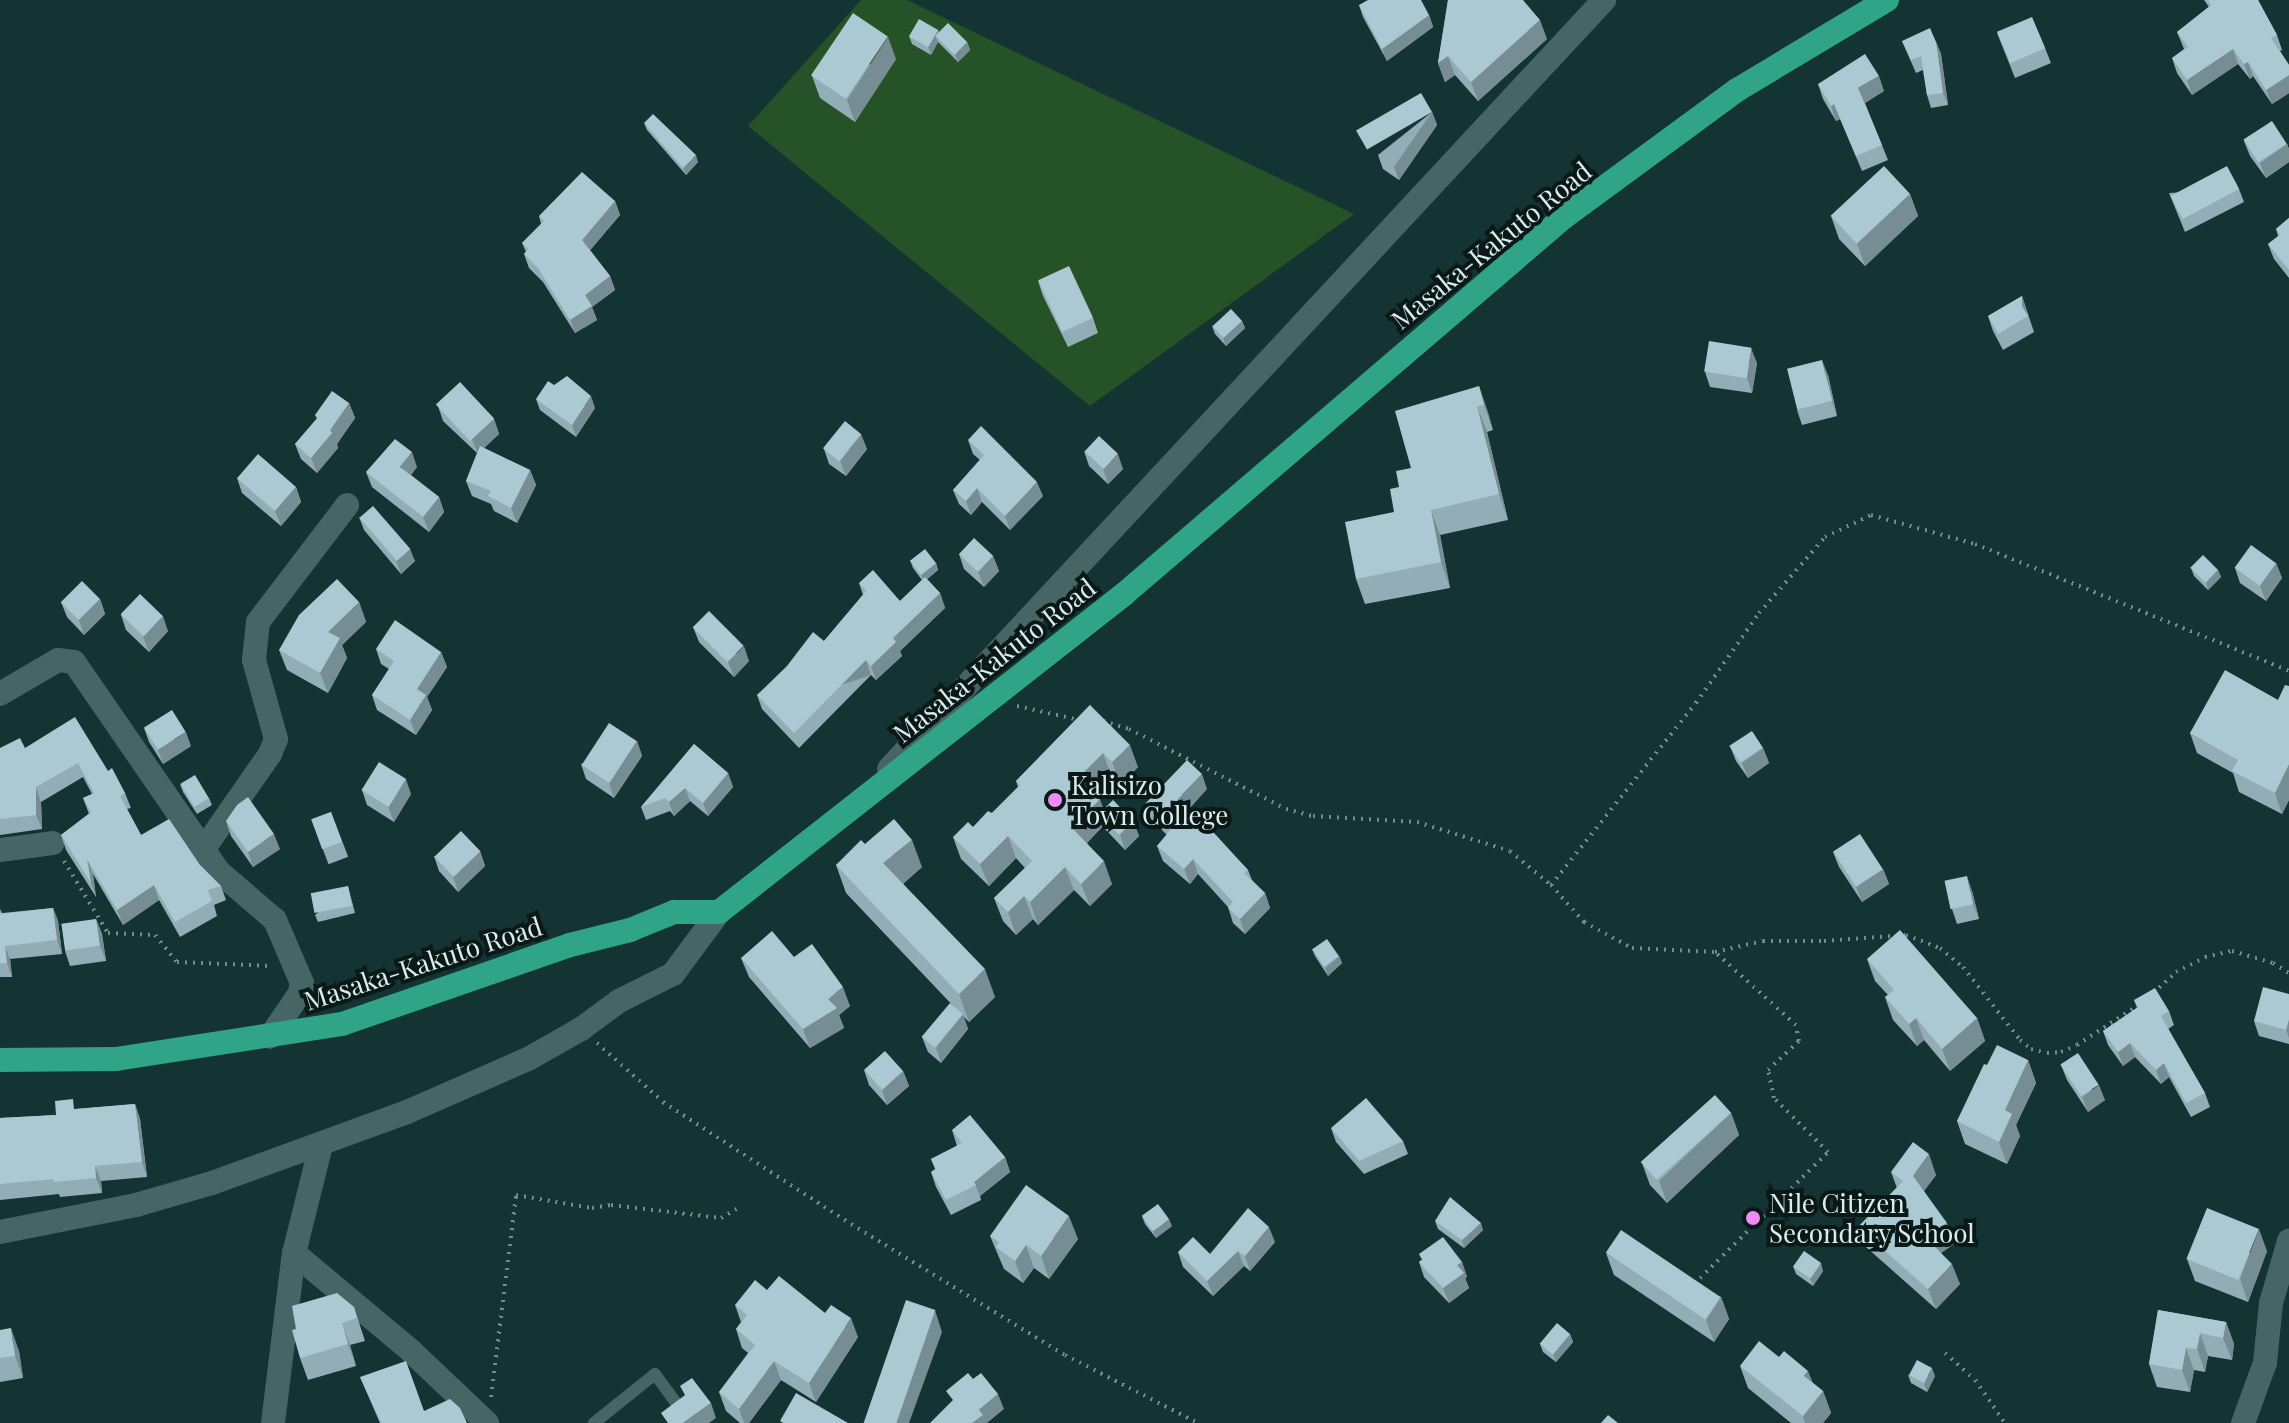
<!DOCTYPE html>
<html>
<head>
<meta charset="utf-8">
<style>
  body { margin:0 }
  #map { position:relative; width:2289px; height:1423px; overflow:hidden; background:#143333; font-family:"Playfair Display",serif }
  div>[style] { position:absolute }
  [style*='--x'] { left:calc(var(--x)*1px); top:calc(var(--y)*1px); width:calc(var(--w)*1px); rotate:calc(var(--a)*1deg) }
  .green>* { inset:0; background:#255226 }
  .path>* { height:4px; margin-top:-2px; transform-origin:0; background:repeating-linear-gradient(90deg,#748d8c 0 2px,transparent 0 8px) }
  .service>* { height:12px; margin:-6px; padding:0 6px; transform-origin:6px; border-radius:6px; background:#466565 }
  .minor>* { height:24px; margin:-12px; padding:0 12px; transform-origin:12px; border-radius:12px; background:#466565 }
  .tertiary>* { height:24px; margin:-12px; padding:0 12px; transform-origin:12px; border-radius:12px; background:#466565 }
  .trunk>* { height:24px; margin:-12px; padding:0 12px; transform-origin:12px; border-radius:12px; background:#30a486 }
  .wall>* { inset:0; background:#92adb5; transform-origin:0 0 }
  .shaded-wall>* { inset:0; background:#778d94; transform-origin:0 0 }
  .building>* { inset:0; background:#aac9d3; transform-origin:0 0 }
  .dots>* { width:22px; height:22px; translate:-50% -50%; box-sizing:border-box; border:4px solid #0b1818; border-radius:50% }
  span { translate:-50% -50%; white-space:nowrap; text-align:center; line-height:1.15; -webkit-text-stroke:8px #0b1818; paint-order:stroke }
  .street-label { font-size:26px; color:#daeceb }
  .poi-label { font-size:26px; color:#daeceb }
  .left { translate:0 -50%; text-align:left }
</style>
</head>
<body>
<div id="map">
  <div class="green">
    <i style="clip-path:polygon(861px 0,907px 0,1354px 214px,1090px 406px,748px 126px)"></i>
  </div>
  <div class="path">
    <i style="--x:1017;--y:706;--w:64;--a:12.7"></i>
    <i style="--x:1103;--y:721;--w:27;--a:17"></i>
    <i style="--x:1129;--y:729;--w:176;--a:27"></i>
    <i style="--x:1286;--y:809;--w:28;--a:15"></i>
    <i style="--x:1313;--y:816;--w:104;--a:3.3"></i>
    <i style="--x:1417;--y:822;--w:97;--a:17.3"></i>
    <i style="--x:1510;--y:851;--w:53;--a:39.7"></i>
    <i style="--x:1551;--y:885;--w:50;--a:48.3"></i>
    <i style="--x:1584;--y:922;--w:55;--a:28.4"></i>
    <i style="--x:1632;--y:948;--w:83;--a:2.8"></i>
    <i style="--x:1715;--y:952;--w:49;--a:-12.9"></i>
    <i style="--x:1763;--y:941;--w:61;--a:0"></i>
    <i style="--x:1824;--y:941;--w:82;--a:-4.2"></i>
    <i style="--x:1906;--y:935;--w:36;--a:21"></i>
    <i style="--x:1940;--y:948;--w:30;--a:40"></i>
    <i style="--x:1963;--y:967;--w:93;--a:52"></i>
    <i style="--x:2020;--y:1040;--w:14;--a:39"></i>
    <i style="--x:2031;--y:1049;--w:16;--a:14"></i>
    <i style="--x:2047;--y:1053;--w:14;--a:-4"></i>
    <i style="--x:2061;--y:1052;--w:17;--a:-24"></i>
    <i style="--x:2077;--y:1045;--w:75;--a:-33.1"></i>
    <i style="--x:64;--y:861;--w:84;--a:58.6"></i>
    <i style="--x:108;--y:933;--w:47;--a:2.4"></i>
    <i style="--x:155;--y:935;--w:35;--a:51"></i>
    <i style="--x:177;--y:962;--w:95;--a:2.4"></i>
    <i style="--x:1551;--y:885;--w:233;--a:-51.5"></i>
    <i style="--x:1696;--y:703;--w:110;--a:-55"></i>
    <i style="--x:1759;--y:613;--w:101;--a:-49"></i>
    <i style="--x:1825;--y:537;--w:51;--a:-25.6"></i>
    <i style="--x:1871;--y:515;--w:108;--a:15.6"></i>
    <i style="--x:1975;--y:544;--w:339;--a:22"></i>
    <i style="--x:2153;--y:993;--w:31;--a:-42"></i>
    <i style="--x:2176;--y:972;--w:33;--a:-27"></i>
    <i style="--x:2205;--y:957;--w:28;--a:-13"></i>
    <i style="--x:2232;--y:951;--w:43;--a:16.3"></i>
    <i style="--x:2273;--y:963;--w:19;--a:32"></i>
    <i style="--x:597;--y:1043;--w:89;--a:41.8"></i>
    <i style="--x:663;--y:1102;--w:224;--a:33"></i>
    <i style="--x:851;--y:1224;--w:251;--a:31.5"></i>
    <i style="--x:1065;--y:1355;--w:149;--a:27.1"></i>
    <i style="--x:1700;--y:1278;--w:180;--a:-44.5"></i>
    <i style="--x:1828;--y:1152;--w:76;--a:-135"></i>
    <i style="--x:1774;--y:1098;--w:29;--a:-102"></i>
    <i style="--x:1768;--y:1070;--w:42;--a:-43.1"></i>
    <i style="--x:1799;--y:1041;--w:16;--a:-101"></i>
    <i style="--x:1796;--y:1025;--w:109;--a:-138"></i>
    <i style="--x:1945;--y:1353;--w:40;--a:42"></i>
    <i style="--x:1975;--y:1380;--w:52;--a:55.1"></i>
    <i style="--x:491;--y:1397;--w:204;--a:-82.9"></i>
    <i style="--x:516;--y:1195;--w:77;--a:9.7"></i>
    <i style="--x:592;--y:1208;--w:19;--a:-9"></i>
    <i style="--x:611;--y:1205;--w:111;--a:6.7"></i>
    <i style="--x:721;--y:1218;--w:20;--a:-30"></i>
  </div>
  <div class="service">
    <i style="--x:594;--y:1423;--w:78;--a:-38.8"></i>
    <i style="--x:655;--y:1374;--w:39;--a:54"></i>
  </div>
  <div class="minor">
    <i style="--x:0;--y:694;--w:67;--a:-30.4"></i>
    <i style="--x:58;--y:660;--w:16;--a:7"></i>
    <i style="--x:74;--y:662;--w:254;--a:55.4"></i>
    <i style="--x:218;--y:871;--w:75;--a:40.7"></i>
    <i style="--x:275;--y:920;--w:69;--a:66.8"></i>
    <i style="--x:302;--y:983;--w:10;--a:101"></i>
    <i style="--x:300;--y:993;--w:53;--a:124.3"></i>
    <i style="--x:889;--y:769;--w:1050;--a:-47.08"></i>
    <i style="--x:0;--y:850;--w:53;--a:-7.5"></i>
    <i style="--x:203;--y:850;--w:117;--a:-55.1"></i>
    <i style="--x:270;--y:754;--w:16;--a:-68"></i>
    <i style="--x:276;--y:739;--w:82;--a:-105.6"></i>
    <i style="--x:254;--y:660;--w:38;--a:-84"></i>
    <i style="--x:258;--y:622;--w:147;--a:-52.7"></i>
    <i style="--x:321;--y:1145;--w:111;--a:104"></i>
    <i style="--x:294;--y:1253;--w:153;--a:39.9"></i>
    <i style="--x:411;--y:1351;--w:105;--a:43.5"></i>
    <i style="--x:273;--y:1423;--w:171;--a:-83"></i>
    <i style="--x:2243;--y:1423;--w:64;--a:-69.9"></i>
    <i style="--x:2265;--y:1363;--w:60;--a:-84.3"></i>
    <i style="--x:2271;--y:1303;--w:65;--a:-73.8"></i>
  </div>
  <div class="tertiary">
    <i style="--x:0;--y:1232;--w:139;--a:-11.2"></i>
    <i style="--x:136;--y:1205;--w:79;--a:-16.1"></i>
    <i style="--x:212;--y:1183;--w:208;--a:-20"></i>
    <i style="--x:407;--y:1112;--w:132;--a:-23.7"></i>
    <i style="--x:528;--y:1059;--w:61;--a:-29.5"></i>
    <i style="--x:581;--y:1029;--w:47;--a:-36.4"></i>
    <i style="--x:619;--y:1001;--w:60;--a:-26.6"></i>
    <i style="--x:673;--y:974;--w:77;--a:-53.4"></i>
  </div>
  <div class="trunk">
    <i style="--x:0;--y:1060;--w:116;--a:-0.5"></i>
    <i style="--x:116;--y:1059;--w:229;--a:-8.8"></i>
    <i style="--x:342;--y:1024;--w:241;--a:-19.1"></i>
    <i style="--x:570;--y:945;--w:62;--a:-14"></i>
    <i style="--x:630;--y:930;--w:48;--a:-22.2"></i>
    <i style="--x:674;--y:912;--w:45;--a:0"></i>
    <i style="--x:719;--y:912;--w:514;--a:-38.12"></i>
    <i style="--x:1123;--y:595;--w:581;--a:-40.6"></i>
    <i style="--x:1564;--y:217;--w:215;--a:-36.3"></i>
    <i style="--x:1737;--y:90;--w:175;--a:-31"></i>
  </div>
  <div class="wall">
    <i style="clip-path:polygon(1448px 0,1547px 39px,1478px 101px,1455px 75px,1445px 82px,1438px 63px)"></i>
    <i style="clip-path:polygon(2204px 0,2258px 0,2277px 35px,2282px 50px,2280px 51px,2289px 65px,2289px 93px,2272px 104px,2253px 76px,2250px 79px,2238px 64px,2192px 95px,2177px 73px,2172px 58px,2184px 49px,2177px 32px,2209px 7px)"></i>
    <i style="clip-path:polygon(1359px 5px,1429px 15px,1433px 27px,1387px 61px,1363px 17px)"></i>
    <i style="clip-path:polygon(938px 30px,939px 32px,967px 42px,970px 50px,958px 62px,938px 42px,931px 55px,912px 44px,909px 36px)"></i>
    <i style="clip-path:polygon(1997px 33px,2045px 48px,2051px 63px,2015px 78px)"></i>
    <i style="clip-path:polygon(1902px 41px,1936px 42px,1941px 54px,1948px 105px,1931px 108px,1927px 95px,1923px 70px,1916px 73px)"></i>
    <i style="clip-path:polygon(896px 59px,855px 122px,820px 98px,812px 76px)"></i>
    <i style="clip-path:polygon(1818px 84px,1884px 91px,1865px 103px,1888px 160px,1862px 171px,1840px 119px,1836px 121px,1823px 99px)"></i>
    <i style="clip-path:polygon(1432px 112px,1437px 125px,1399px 180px,1383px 169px,1378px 155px)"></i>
    <i style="clip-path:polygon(644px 123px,698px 162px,686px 175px,647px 130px)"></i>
    <i style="clip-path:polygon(2244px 141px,2287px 144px,2289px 149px,2289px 162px,2266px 178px,2250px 156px)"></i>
    <i style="clip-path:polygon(2239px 189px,2244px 202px,2185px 232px,2169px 193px)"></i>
    <i style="clip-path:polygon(1910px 194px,1918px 216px,1865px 266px,1839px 239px,1831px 216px)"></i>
    <i style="clip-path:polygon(615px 201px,620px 215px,590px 250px,610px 276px,615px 290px,592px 307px,597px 320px,575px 333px,543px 282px,529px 268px,524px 254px,526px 252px,522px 243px,541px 224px,539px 216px)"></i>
    <i style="clip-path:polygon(2289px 218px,2289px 278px,2274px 259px,2268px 244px,2278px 236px,2276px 229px)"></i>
    <i style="clip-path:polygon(1038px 281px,1093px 318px,1098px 333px,1068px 347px,1043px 296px)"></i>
    <i style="clip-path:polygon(2022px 296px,2034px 332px,2003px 350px,1993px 331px,1988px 316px)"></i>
    <i style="clip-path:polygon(1242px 321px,1245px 328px,1226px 346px,1215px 334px,1212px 326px)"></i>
    <i style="clip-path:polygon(1757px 363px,1752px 393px,1710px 387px,1705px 372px)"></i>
    <i style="clip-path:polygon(1828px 375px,1837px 416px,1802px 425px,1797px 410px)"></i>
    <i style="clip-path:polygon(1479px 386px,1493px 430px,1487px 432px,1508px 520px,1440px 535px,1450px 588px,1365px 604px,1356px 579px,1394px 512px,1399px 487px,1411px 468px)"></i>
    <i style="clip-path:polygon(536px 399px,595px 408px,576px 437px,540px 410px)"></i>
    <i style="clip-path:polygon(349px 403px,355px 418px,337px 444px,338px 448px,317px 473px,301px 459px,295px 444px,317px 419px,315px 415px)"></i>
    <i style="clip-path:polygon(438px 406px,494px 419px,499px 434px,484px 448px,530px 470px,536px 485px,517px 523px,494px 511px,491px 504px,472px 496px,466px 481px,477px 453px,443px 421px)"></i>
    <i style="clip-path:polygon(968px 440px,1043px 496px,1010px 530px,982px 502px,971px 515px,959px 504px,953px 490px,980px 460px,973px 454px)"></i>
    <i style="clip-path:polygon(824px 449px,867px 449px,846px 476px,829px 464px)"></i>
    <i style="clip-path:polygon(1084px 451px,1123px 469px,1108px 484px,1089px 466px)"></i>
    <i style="clip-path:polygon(417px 467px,411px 475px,439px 497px,444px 512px,429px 532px,372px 487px,366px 472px)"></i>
    <i style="clip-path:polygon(237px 478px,296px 487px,301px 502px,281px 526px,242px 493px)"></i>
    <i style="clip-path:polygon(359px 517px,415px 561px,401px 574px,364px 530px)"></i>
    <i style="clip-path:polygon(959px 554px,993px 556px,999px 571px,984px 587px,964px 569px)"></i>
    <i style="clip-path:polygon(910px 560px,936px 563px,938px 570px,927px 579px,940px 593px,945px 608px,900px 651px,902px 656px,876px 680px,871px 675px,799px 748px,762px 709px,757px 695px,824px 641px,863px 595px,859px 583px,900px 601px,922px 580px,913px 568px)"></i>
    <i style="clip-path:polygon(2276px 563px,2282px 578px,2266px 601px,2240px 583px,2235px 568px)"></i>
    <i style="clip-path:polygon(2191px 568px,2218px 570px,2221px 577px,2208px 590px,2194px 576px)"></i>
    <i style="clip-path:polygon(100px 599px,105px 614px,84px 635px,67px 617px,61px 602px)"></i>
    <i style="clip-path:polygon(359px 602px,366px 622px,342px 645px,347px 658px,328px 693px,287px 670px,279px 650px)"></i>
    <i style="clip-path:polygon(121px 615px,168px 631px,149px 652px,126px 630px)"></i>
    <i style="clip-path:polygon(693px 627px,749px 661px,734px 677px,699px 642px)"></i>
    <i style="clip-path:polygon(376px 649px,441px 652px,447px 667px,427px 697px,432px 710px,416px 735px,377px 710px,372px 695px,389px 669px,381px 664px)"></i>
    <i style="clip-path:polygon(2289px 686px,2289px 800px,2282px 814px,2239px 792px,2233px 773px,2197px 753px,2190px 733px,2278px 700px)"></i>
    <i style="clip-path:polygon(1090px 705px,1138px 767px,1120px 785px,1111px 775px,1093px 793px,1103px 810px,1133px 821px,1139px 836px,1125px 850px,1105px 829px,1103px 826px,1087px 843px,1112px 884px,1090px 906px,1074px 890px,1038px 925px,1033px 919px,1016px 935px,1003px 921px,994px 898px,1025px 868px,1016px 858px,989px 886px,961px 859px,953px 837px,973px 827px,992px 813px,1018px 787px,1016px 781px)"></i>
    <i style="clip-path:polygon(144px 728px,191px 746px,163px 764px,149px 742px)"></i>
    <i style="clip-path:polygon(637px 741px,642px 756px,614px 798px,586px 779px,581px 764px)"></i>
    <i style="clip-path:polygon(694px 744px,728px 773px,733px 787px,708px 816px,690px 801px,674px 816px,670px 811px,646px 820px,641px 807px)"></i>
    <i style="clip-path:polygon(1730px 746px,1763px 748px,1769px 763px,1748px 778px,1736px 761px)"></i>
    <i style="clip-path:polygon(0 748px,25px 748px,108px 771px,125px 793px,131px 808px,127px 809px,141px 835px,200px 865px,221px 886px,226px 900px,214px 905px,217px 916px,180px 937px,159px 900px,123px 925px,93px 874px,96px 897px,66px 850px,61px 835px,89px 814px,83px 798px,92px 794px,83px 777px,41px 802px,42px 829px,0 835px)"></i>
    <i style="clip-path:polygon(180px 784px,209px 798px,212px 805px,197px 814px,183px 792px)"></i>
    <i style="clip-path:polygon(1207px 789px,1188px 810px,1248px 870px,1252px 880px,1265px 893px,1270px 908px,1245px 934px,1233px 923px,1228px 907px,1198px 874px,1190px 884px,1163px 861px,1157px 846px,1167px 835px,1151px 819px,1145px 804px)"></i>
    <i style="clip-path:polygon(362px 790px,411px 794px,394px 822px,367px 805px)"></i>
    <i style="left:331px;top:812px;width:48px;height:21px;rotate:69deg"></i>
    <i style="clip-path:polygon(226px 821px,280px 849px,253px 867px,231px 836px)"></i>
    <i style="clip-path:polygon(865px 844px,922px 867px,903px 884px,995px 997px,969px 1022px,963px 1016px,968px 1029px,941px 1063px,928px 1052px,922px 1037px,957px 1010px,846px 893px,836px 865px)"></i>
    <i style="clip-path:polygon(480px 851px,485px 866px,458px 892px,439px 871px,434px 856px)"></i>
    <i style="clip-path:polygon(1833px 852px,1883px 869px,1889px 884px,1862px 902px,1839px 867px)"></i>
    <i style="clip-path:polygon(348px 886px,355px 913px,318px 922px,315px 915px)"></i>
    <i style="clip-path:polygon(1972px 891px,1979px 919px,1957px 924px,1952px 909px)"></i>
    <i style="clip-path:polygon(53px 908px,58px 921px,62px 954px,10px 959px,12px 977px,0 977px,0 909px,2px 913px)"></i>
    <i style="clip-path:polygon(96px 919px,102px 934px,106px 961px,70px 966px,65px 951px)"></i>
    <i style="clip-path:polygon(1312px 949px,1339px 956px,1342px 963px,1328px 976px,1315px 956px)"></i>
    <i style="clip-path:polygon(794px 957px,850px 1006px,839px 1015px,844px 1028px,810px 1048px,749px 977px,741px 958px)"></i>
    <i style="clip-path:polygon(1867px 959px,1977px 1018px,1985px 1041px,1950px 1071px,1924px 1040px,1917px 1046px,1893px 1020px,1885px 997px,1888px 995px,1875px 981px)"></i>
    <i style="clip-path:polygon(2289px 994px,2289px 1044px,2259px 1036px,2254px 1021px)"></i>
    <i style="clip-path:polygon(2134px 1000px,2169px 1011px,2174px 1025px,2168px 1029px,2205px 1093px,2210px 1107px,2191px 1117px,2169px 1077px,2161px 1084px,2135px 1057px,2123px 1066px,2108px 1045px,2103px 1031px,2137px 1008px)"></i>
    <i style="clip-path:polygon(2028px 1060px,2036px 1083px,2016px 1125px,2020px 1136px,2007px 1164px,1965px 1144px,1957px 1121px,1987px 1065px)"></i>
    <i style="clip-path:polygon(2061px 1065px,2105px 1100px,2088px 1112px,2067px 1080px)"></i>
    <i style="clip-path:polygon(864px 1070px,903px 1071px,909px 1086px,887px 1105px,869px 1085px)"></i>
    <i style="clip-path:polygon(135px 1104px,140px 1119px,147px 1177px,101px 1181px,102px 1193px,60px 1197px,59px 1194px,0 1200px,0 1118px,56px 1115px,77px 1109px)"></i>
    <i style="clip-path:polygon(1731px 1113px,1739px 1135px,1667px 1203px,1650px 1185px,1642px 1163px)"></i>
    <i style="clip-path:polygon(1331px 1128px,1403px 1141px,1408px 1154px,1364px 1174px,1336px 1142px)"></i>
    <i style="clip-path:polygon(952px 1130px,1005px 1157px,1010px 1172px,980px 1196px,981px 1200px,951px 1215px,936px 1187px,931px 1172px,935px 1169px,931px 1159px,957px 1146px)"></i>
    <i style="clip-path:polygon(1891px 1172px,1936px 1175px,1924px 1191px,1954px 1244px,1941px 1253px,1960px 1284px,1936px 1309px,1866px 1247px,1858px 1227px,1897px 1188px)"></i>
    <i style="clip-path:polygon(1142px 1216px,1172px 1226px,1156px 1238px,1145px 1224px)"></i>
    <i style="clip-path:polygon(1435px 1221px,1483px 1230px,1464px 1248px,1438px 1229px)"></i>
    <i style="clip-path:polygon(990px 1236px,1078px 1239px,1049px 1279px,1034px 1268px,1023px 1283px,1004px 1269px)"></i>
    <i style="clip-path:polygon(1275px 1242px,1250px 1271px,1244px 1266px,1213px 1296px,1183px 1267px,1178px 1252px,1210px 1254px)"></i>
    <i style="clip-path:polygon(2267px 1251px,2248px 1302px,2195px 1281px,2187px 1259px)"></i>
    <i style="clip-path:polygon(1606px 1253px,1721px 1297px,1729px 1319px,1714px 1342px,1614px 1275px)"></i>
    <i style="clip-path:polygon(1419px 1254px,1462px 1262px,1467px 1277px,1465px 1278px,1469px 1288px,1449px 1303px,1424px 1277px,1419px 1262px,1422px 1260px)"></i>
    <i style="clip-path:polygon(1793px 1266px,1823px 1271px,1813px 1286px,1796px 1274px)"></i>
    <i style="clip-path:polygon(767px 1290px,825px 1313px,858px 1337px,816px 1402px,781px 1380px,749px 1423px,740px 1423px,726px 1411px,719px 1392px,748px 1353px,742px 1348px,736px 1329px,741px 1322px,735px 1305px)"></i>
    <i style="clip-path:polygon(354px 1307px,365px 1341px,350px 1345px,356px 1366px,308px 1380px,300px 1358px)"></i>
    <i style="clip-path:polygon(2158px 1310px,2226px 1322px,2234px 1344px,2232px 1360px,2208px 1356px,2205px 1372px,2194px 1370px,2190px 1392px,2157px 1387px,2149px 1364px)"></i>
    <i style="clip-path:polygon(0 1330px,19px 1351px,23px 1378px,0 1382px)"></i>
    <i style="clip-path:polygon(1570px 1334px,1573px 1342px,1556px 1362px,1543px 1352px,1540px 1344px)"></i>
    <i style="clip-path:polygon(1740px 1366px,1813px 1383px,1823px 1391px,1831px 1413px,1823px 1423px,1791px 1423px,1748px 1388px)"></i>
    <i style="clip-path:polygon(1908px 1375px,1935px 1376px,1927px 1392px,1911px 1383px)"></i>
    <i style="clip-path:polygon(360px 1377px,424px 1411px,467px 1423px,380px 1423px)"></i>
  </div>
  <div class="shaded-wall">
    <i style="clip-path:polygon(1429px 15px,1433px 27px,1387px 61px,1382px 49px)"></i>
    <i style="clip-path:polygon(1540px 20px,1547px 39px,1478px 101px,1471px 82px)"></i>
    <i style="clip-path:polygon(938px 30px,941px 37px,936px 36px,938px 42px,931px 55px,928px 47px)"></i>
    <i style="clip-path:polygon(888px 37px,896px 59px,855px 122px,847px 100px)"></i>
    <i style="clip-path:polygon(967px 42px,970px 50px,958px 62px,955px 55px)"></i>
    <i style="clip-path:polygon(1936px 42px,1941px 54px,1948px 105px,1943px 93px)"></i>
    <i style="clip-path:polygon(2233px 49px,2238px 64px,2192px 95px,2187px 80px)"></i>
    <i style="clip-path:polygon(1448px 56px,1455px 75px,1445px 82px,1438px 63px)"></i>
    <i style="clip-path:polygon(2248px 62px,2253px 76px,2250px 79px,2244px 64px)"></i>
    <i style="clip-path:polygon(2289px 75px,2289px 93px,2272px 104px,2266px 90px)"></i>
    <i style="clip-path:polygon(1879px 76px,1884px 91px,1864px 103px,1858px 88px)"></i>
    <i style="clip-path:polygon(1834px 104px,1840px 119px,1836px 121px,1831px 106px)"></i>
    <i style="clip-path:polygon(1432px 112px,1437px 125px,1399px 180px,1394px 167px)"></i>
    <i style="clip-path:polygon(2287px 144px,2289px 149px,2289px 162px,2266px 178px,2260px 163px)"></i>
    <i style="clip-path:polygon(696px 155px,698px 162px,686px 175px,683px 168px)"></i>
    <i style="clip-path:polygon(1910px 194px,1918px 216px,1865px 266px,1857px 244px)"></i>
    <i style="clip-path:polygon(615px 201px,620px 215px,587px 254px,582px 240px)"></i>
    <i style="clip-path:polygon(610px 276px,615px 290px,592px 307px,597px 320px,575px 333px,570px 320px,585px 295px)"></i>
    <i style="clip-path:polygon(2022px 296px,2027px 312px,2027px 317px,2022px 306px)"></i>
    <i style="clip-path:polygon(1242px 321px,1245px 328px,1226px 346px,1223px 338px)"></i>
    <i style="clip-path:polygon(1751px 348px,1757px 363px,1752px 393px,1747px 378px)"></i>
    <i style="clip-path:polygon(1822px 360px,1828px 375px,1837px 416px,1832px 401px)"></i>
    <i style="clip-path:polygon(1479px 386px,1488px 412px,1493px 430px,1484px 405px)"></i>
    <i style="clip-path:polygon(591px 396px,595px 408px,576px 437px,572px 425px)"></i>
    <i style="clip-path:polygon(349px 403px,355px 418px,337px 444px,338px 448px,317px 473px,311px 458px)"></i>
    <i style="clip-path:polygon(1477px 406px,1487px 432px,1508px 520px,1499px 494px)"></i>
    <i style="clip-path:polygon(494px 419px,499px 434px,478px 454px,472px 439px)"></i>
    <i style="clip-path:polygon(861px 434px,867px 449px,846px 476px,840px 461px)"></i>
    <i style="clip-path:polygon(412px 452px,417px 467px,405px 482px,400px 467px)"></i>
    <i style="clip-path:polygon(1118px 454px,1123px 469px,1108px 484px,1103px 469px)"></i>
    <i style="clip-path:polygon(530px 470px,536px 485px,517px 523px,511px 508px)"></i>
    <i style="clip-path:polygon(1037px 482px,1043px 496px,1010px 530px,1005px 516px)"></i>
    <i style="clip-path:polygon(296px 487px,301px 502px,281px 526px,275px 511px)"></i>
    <i style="clip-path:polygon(977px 488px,982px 502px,971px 515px,966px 501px)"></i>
    <i style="clip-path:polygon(439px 497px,444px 512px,429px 532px,423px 517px)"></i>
    <i style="clip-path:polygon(1431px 510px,1440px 535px,1450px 588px,1441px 562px)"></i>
    <i style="clip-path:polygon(410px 549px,415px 561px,401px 574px,396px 561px)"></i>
    <i style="clip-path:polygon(993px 556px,999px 571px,984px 587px,978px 572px)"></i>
    <i style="clip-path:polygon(936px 563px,938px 570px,924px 582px,921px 574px)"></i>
    <i style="clip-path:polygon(2276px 563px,2282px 578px,2266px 601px,2260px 586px)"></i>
    <i style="clip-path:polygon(2218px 570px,2221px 577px,2208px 590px,2206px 583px)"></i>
    <i style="clip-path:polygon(940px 593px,945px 608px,900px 651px,902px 656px,876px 680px,871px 666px,893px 638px)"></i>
    <i style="clip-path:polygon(100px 599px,105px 614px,84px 635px,79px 620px)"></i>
    <i style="clip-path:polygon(359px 602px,366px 622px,342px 645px,347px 658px,328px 693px,320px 673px,328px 632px)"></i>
    <i style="clip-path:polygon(163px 616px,168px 631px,149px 652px,143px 637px)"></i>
    <i style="clip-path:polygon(744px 646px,749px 661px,734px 677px,728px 662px)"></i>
    <i style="clip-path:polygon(441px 652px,447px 667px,427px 697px,432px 710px,416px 735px,410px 720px,417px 689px)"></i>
    <i style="left:866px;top:660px;width:16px;height:103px;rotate:72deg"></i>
    <i style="clip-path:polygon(186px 732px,191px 746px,163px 764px,158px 750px)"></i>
    <i style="clip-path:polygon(637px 741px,642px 756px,614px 798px,609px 783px)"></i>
    <i style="clip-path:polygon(1130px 745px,1138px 767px,1120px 785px,1112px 762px)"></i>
    <i style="clip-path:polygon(1763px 748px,1769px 763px,1748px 778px,1742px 763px)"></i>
    <i style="clip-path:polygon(1103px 753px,1111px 775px,1086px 800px,1078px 778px)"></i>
    <i style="clip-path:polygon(2289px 764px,2289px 800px,2282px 814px,2275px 793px)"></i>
    <i style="clip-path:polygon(728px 773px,733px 787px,708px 816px,703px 803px)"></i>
    <i style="clip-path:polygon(1202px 774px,1207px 789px,1182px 815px,1177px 800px)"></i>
    <i style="clip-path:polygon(406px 779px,411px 794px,394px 822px,388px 807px)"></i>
    <i style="clip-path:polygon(36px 787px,41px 802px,42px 829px,36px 815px)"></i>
    <i style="clip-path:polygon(685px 788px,690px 801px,674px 816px,669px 802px)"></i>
    <i style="clip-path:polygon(1100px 799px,1108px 822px,1099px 814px,1103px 826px,1080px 850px,1072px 828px)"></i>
    <i style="clip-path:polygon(1133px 821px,1139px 836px,1125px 850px,1120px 835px)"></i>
    <i style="clip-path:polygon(274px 834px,280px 849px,253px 867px,248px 852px)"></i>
    <i style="clip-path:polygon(1008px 836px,1016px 858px,989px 886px,980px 864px)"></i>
    <i style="clip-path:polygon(912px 840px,922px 867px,894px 891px,883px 863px)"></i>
    <i style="clip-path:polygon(480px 851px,485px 866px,458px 892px,453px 876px)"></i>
    <i style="clip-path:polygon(87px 859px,93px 874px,96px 897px,91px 883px)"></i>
    <i style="clip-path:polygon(1193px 859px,1198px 874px,1190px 884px,1184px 869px)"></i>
    <i style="clip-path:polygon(1104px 861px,1112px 884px,1090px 906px,1081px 884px)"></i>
    <i style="clip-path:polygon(1065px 867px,1074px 890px,1038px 925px,1030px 902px)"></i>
    <i style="clip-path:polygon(1883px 869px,1889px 884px,1862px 902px,1856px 887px)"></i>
    <i style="clip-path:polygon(1967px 876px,1972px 891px,1979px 919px,1973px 904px)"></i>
    <i style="clip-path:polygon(154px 885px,159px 900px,123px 925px,117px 910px)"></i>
    <i style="clip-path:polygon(1265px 893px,1270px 908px,1245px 934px,1240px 919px)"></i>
    <i style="clip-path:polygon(1024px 896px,1033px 919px,1016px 935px,1008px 912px)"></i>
    <i style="clip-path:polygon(53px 908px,58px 921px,62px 954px,57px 940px)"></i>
    <i style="clip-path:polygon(96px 919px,102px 934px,106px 961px,100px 946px)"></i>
    <i style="clip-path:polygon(5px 946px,10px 959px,12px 977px,7px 963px)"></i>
    <i style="clip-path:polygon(1339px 956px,1342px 963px,1328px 976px,1325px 968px)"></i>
    <i style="clip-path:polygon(985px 969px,995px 997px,969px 1022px,959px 994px)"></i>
    <i style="clip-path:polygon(843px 987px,850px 1006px,839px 1015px,844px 1028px,810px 1048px,803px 1029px,828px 999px)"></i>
    <i style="clip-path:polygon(963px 1014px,968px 1029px,941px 1063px,936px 1048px)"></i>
    <i style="clip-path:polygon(1916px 1018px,1924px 1040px,1917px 1046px,1909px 1024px)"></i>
    <i style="clip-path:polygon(1977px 1018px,1985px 1041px,1950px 1071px,1942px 1049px)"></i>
    <i style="clip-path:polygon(2289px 1019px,2289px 1038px,2286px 1030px)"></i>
    <i style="clip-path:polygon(2130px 1043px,2135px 1057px,2123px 1066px,2118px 1052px)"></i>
    <i style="clip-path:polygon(2028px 1060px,2036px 1083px,2016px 1125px,2020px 1136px,2007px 1164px,1999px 1142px,2005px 1110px)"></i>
    <i style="clip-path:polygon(2164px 1063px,2169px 1077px,2161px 1084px,2156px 1070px)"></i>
    <i style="clip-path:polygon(903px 1071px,909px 1086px,887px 1105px,882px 1090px)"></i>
    <i style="clip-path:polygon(2099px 1085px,2105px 1100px,2088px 1112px,2082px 1097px)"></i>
    <i style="clip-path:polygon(135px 1104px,140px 1119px,147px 1177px,142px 1162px)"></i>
    <i style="clip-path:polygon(1731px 1113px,1739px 1135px,1667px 1203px,1659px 1181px)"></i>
    <i style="clip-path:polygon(1929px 1154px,1936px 1175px,1920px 1196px,1913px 1176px)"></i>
    <i style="clip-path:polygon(1005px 1157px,1010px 1172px,980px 1196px,974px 1182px)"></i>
    <i style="clip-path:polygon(95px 1166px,101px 1181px,102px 1193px,96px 1178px)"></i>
    <i style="clip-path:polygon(1069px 1216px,1078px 1239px,1049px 1279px,1041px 1256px)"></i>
    <i style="clip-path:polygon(1169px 1219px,1172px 1226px,1156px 1238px,1153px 1231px)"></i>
    <i style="clip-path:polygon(1481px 1223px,1483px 1230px,1464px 1248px,1462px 1240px)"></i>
    <i style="clip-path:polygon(1947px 1223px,1954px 1244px,1933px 1258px,1926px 1238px)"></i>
    <i style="clip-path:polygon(1269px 1227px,1275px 1242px,1250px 1271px,1245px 1256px)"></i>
    <i style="clip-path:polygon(2259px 1229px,2267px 1251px,2248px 1302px,2240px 1279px)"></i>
    <i style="clip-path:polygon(1026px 1245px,1034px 1268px,1023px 1283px,1015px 1261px)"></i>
    <i style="clip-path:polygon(1238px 1251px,1244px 1266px,1213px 1296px,1207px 1281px)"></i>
    <i style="clip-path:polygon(1462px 1262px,1467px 1277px,1465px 1278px,1469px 1288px,1449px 1303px,1443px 1288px,1457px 1265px)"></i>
    <i style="clip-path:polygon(1821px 1263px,1823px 1271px,1813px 1286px,1810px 1278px)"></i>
    <i style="clip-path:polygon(1952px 1264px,1960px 1284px,1936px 1309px,1928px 1289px)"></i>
    <i style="clip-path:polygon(1721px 1297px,1729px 1319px,1714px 1342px,1706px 1320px)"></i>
    <i style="clip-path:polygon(935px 1310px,942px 1332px,909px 1423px,893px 1423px)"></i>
    <i style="clip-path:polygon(851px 1318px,858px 1337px,816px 1402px,809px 1383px)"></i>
    <i style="clip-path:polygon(2226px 1322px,2234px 1344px,2232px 1360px,2223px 1338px)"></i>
    <i style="clip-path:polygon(342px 1323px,350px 1345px,356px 1366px,348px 1344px)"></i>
    <i style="clip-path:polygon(11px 1328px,19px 1351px,23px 1378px,15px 1356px)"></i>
    <i style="clip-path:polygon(2200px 1333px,2208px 1356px,2205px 1372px,2197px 1349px)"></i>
    <i style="clip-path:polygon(1570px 1334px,1573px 1342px,1556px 1362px,1553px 1355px)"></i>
    <i style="clip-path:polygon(2186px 1348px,2194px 1370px,2190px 1392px,2182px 1370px)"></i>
    <i style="clip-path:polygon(774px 1361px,781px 1380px,749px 1423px,744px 1423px,739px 1409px)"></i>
    <i style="clip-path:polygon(1932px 1368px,1935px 1376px,1927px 1392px,1924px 1384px)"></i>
    <i style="clip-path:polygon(1808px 1371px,1817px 1393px,1804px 1376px)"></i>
    <i style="clip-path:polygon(1823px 1391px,1831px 1413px,1823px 1423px,1805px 1423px,1803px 1416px)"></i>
    <i style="clip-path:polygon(998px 1394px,1004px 1409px,987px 1423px,972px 1423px,979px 1410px)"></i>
    <i style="clip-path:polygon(711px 1403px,716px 1418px,709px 1423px,683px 1423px)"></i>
  </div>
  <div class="building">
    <i style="clip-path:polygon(1368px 0,1421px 0,1429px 15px,1382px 49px,1359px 5px)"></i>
    <i style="clip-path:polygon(1448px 0,1523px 0,1540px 20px,1471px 82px,1448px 56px,1438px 63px)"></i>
    <i style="clip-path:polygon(2208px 0,2258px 0,2277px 35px,2271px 38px,2289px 65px,2289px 75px,2266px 90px,2248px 62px,2244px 64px,2233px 49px,2187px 80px,2172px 58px,2188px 47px,2177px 32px,2211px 5px)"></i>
    <i style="left:853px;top:13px;width:42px;height:75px;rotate:34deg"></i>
    <i style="left:2032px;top:17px;width:34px;height:38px;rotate:67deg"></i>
    <i style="left:919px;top:19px;width:22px;height:20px;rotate:30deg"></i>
    <i style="left:948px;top:23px;width:27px;height:18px;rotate:45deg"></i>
    <i style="clip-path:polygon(1930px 28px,1936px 42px,1943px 93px,1927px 95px,1921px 56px,1911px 60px,1902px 41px)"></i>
    <i style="clip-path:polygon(1865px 54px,1879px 76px,1858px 88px,1882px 145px,1856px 156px,1834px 104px,1831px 106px,1818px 84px)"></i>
    <i style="left:1421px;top:93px;width:22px;height:75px;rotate:60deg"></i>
    <i style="clip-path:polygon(653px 114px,696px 155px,683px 168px,644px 123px)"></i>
    <i style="left:2272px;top:121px;width:27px;height:34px;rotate:57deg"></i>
    <i style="left:1884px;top:166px;width:38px;height:73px;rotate:47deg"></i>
    <i style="left:2227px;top:166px;width:26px;height:64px;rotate:62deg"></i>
    <i style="clip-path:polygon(582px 172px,615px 201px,582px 240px,610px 276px,585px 295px,592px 306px,570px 320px,538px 268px,524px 254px,528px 249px,522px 243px,544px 221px,539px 216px)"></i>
    <i style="clip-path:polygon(2289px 218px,2289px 270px,2268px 244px,2280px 235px,2276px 229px)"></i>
    <i style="left:1069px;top:266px;width:57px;height:34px;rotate:65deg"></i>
    <i style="clip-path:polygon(2022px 296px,2022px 306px,2028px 316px,1998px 334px,1988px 316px)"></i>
    <i style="left:1231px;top:309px;width:16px;height:25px;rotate:47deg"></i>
    <i style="left:1709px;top:341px;width:43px;height:31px;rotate:9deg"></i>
    <i style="left:1822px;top:360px;width:42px;height:36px;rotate:76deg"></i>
    <i style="clip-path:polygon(567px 376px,591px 396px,572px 425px,536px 399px,548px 381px,554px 385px)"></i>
    <i style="left:460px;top:382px;width:50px;height:33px;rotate:47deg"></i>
    <i style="clip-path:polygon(1479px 386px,1484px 405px,1477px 406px,1499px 494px,1431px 510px,1441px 562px,1356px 579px,1345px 522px,1394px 512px,1390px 489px,1399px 487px,1396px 471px,1411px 468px,1395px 411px)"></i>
    <i style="clip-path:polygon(332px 391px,349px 403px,330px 430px,332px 433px,311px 458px,295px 444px,318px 417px,315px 415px)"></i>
    <i style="left:845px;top:421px;width:21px;height:35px;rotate:39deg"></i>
    <i style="clip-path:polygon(981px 426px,1037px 482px,1005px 516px,977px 488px,966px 501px,953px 490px,984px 455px,968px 440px)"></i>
    <i style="left:1099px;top:436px;width:26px;height:21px;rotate:43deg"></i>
    <i style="clip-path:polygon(395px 439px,412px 452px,400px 467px,439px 497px,423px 517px,366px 472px)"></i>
    <i style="clip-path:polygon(480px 446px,530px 470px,511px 508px,488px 496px,491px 491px,466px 481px)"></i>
    <i style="left:258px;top:454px;width:50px;height:32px;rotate:41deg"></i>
    <i style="left:373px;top:506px;width:57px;height:18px;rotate:49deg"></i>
    <i style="left:974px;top:538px;width:26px;height:22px;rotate:43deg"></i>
    <i style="left:2251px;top:545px;width:31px;height:28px;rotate:36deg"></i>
    <i style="left:925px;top:549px;width:18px;height:19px;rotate:52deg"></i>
    <i style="left:2203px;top:555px;width:21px;height:18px;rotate:45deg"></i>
    <i style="clip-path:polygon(873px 570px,900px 601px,925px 577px,940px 593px,893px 638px,896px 642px,871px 666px,866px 660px,794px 733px,757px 695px,787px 666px,813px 632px,824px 641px,866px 591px,859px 583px)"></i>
    <i style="clip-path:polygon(337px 579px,359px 602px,328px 632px,340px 638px,320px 673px,279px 650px,299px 615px)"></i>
    <i style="left:82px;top:581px;width:25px;height:30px;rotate:45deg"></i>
    <i style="left:140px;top:594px;width:32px;height:28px;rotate:44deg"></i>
    <i style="left:709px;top:611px;width:49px;height:23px;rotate:45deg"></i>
    <i style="clip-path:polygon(395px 620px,441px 652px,417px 689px,426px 695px,410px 720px,372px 695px,394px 661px,376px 649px)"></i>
    <i style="clip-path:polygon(2225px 670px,2278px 700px,2285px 685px,2289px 686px,2289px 764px,2275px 793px,2232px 771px,2238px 760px,2190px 733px)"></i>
    <i style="clip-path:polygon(1090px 705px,1130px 745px,1112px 762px,1103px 753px,1078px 778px,1100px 799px,1072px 828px,1104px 861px,1081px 884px,1065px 867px,1030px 902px,1024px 896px,1008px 912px,994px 898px,1032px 861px,1008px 836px,980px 864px,953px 837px,968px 822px,973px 827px,988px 811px,992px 813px,1020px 785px,1016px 781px)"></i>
    <i style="left:172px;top:710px;width:26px;height:33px;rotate:58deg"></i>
    <i style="clip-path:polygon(75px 717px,108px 771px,112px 768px,125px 793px,120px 796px,141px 835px,169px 819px,200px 865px,221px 886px,208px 890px,212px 901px,175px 922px,154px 885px,117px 910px,87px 859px,91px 883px,61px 835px,91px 812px,83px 798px,94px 793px,78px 763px,36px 787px,36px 815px,0 819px,0 748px,20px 738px,25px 748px)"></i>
    <i style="left:609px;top:723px;width:33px;height:50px;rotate:33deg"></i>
    <i style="left:1752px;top:731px;width:20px;height:27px;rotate:57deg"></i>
    <i style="clip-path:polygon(694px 744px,728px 773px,703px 803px,685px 788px,669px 802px,665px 798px,641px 807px)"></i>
    <i style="clip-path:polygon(1187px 760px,1202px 774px,1177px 800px,1215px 834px,1248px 870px,1244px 873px,1265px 893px,1240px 919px,1228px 908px,1233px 902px,1193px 859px,1184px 869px,1157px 846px,1171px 829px,1145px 804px)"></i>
    <i style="left:379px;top:762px;width:32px;height:33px;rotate:32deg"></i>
    <i style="left:195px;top:775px;width:27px;height:17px;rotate:59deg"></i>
    <i style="clip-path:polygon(248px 797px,274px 834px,248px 852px,226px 821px,237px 805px)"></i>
    <i style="left:1113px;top:800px;width:29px;height:20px;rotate:46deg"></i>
    <i style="left:331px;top:812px;width:32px;height:21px;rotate:70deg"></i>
    <i style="clip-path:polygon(894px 819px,912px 840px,883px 863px,985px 969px,959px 994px,836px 865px,861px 840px,865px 844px)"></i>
    <i style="left:461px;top:831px;width:28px;height:37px;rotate:46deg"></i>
    <i style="left:1860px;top:834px;width:42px;height:32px;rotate:57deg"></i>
    <i style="left:1967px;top:876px;width:29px;height:23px;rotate:78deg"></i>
    <i style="left:348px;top:886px;width:20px;height:38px;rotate:79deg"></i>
    <i style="clip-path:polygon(53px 908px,57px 940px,5px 946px,7px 963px,0 963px,0 914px)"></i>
    <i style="left:96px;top:919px;width:27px;height:35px;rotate:82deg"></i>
    <i style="clip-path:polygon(1900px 930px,1977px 1018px,1942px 1049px,1916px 1018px,1909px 1024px,1885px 997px,1894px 990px,1867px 959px)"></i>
    <i style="clip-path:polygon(772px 931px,794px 957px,812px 944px,843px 987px,828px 999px,837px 1008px,803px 1029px,741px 958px)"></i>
    <i style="left:1327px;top:939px;width:21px;height:18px;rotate:55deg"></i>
    <i style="clip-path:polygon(2263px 987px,2289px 994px,2289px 1019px,2286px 1030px,2254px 1021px)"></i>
    <i style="clip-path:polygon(2155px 988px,2169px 1011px,2161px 1016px,2205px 1093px,2186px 1103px,2164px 1063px,2156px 1070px,2130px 1043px,2118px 1052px,2103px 1031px,2138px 1007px,2134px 1000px)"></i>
    <i style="left:950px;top:1003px;width:17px;height:44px;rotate:40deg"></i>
    <i style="clip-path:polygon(1997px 1045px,2028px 1060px,2005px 1110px,2012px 1114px,1999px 1142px,1957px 1121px,1984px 1064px,1987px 1065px)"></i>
    <i style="left:885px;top:1051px;width:27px;height:28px;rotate:48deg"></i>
    <i style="left:2078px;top:1053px;width:38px;height:21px;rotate:57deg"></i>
    <i style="left:1715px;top:1095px;width:24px;height:100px;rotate:48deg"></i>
    <i style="clip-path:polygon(1366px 1098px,1403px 1141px,1359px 1161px,1331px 1128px)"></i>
    <i style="clip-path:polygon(73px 1099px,74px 1109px,135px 1104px,142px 1162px,95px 1166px,96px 1178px,54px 1182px,54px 1179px,0 1184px,0 1118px,56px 1115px,55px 1101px)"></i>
    <i style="clip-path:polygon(970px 1115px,1005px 1157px,974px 1182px,976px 1185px,946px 1200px,931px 1172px,936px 1169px,931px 1159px,962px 1143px,952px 1130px)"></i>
    <i style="clip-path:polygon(1913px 1142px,1929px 1154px,1913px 1176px,1947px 1223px,1926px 1238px,1952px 1264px,1928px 1289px,1858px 1227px,1903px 1181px,1891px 1172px)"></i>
    <i style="clip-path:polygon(1026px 1185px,1069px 1216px,1041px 1256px,1026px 1245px,1015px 1261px,996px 1247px,999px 1242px,990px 1236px)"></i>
    <i style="clip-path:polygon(1450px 1197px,1481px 1223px,1462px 1240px,1435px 1221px)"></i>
    <i style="left:1158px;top:1204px;width:19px;height:20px;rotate:54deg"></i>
    <i style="clip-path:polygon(1248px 1208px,1269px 1227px,1245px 1256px,1238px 1251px,1207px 1281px,1178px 1252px,1193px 1237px,1210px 1254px)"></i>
    <i style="left:2207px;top:1208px;width:56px;height:55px;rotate:22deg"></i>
    <i style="left:1621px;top:1230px;width:120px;height:27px;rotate:34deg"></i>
    <i style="clip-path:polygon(1443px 1237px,1462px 1262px,1457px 1265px,1464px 1273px,1443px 1288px,1419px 1262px,1423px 1259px,1419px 1254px)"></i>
    <i style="left:1804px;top:1251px;width:21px;height:19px;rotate:35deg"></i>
    <i style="clip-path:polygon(779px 1276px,825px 1313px,831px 1305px,851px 1318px,809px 1383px,774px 1361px,739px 1409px,719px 1392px,755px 1345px,736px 1329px,747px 1315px,735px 1305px,755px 1280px,767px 1290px)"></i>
    <i style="clip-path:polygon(337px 1293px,354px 1307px,357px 1318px,342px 1323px,348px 1344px,300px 1358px,292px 1330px,296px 1329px,292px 1306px)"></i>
    <i style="left:906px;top:1300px;width:31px;height:131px;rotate:19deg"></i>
    <i style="clip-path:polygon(2158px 1310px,2226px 1322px,2223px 1338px,2200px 1333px,2197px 1349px,2186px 1348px,2182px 1370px,2149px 1364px)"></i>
    <i style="left:1557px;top:1323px;width:17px;height:27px;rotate:40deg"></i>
    <i style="clip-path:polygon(11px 1328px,15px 1356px,0 1358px,0 1330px)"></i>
    <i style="clip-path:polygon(1759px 1341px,1779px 1357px,1784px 1351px,1808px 1371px,1804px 1376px,1823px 1391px,1803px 1416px,1740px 1366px)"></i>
    <i style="left:1917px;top:1360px;width:17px;height:17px;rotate:28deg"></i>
    <i style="clip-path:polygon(406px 1361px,424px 1411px,450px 1399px,460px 1408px,467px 1423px,381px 1423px,360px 1377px)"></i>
    <i style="clip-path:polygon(968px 1373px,973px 1379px,981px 1373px,998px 1394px,979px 1410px,983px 1415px,972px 1423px,930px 1423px,953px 1400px,946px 1391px)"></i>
    <i style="clip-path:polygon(692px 1378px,711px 1403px,683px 1423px,668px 1423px,661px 1413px,685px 1395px,680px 1386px)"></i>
    <i style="clip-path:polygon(796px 1393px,848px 1423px,783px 1423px,780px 1421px)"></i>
    <i style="clip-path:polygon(1608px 1415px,1618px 1423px,1601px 1423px)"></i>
  </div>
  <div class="dots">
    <i style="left:1055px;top:800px;background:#ed8cf9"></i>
    <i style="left:1753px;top:1218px;background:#ed8cf9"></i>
  </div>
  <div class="street-label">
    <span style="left:1491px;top:245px;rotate:-39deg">Masaka-Kakuto Road</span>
    <span style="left:994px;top:660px;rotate:-38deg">Masaka-Kakuto Road</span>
    <span style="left:423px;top:963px;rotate:-18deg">Masaka-Kakuto Road</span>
  </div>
  <div class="poi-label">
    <span class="left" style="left:1071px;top:800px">Kalisizo<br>Town College</span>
    <span class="left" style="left:1769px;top:1218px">Nile Citizen<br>Secondary School</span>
  </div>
</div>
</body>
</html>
